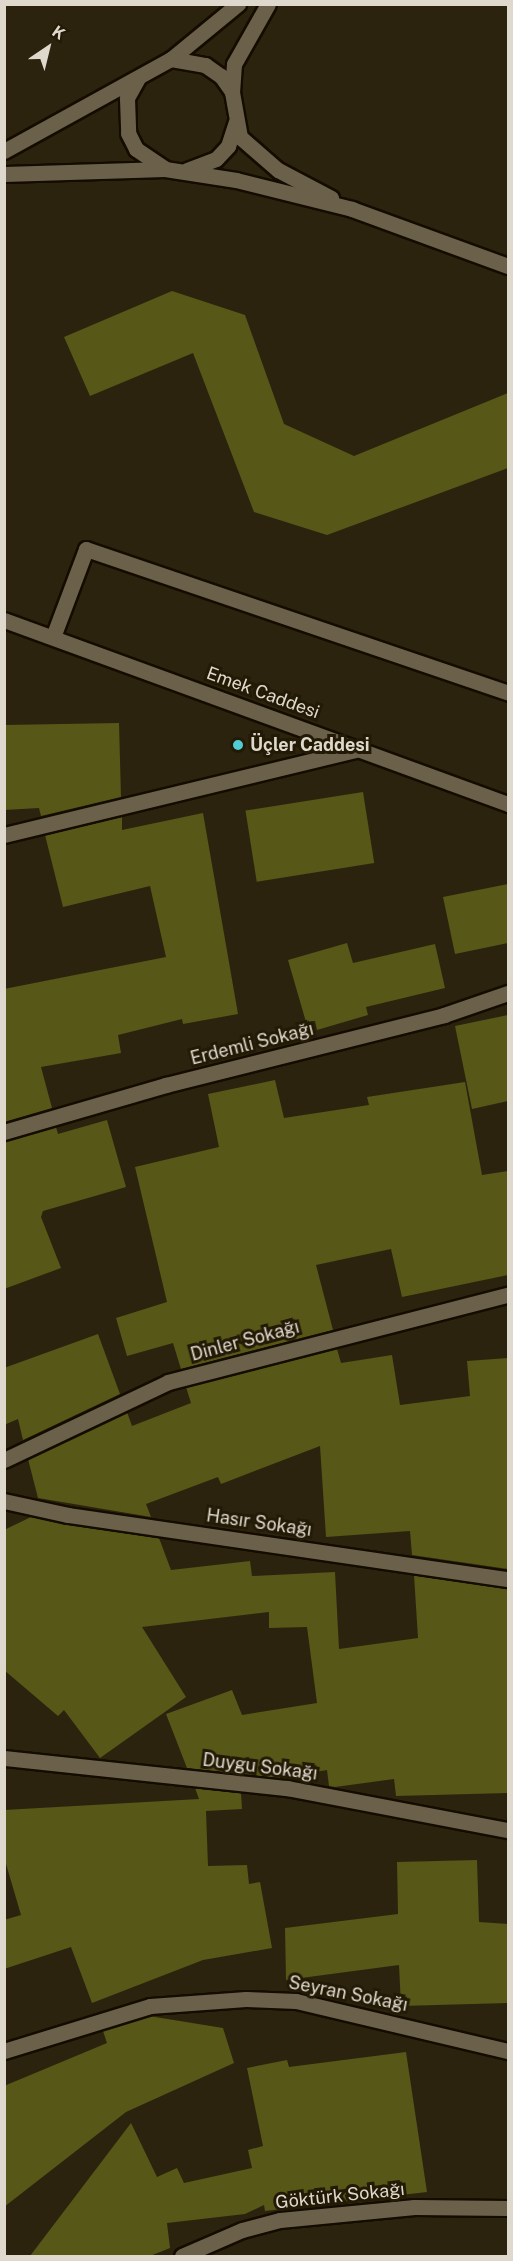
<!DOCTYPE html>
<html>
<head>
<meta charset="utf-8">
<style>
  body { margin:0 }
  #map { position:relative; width:513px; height:2261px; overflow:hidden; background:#2c230f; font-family:"Public Sans",sans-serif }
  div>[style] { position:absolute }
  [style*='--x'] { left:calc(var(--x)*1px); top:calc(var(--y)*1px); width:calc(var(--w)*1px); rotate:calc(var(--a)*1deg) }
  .building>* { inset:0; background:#575717; transform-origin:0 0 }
  .roads { filter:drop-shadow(2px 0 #150c00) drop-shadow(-2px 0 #150c00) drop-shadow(0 2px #150c00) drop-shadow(0 -2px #150c00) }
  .minor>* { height:15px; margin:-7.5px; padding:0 7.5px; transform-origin:7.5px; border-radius:7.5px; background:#6b614b }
  .dots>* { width:16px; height:16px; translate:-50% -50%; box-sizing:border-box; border:3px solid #231a06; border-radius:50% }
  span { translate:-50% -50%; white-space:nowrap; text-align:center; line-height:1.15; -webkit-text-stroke:6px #231a06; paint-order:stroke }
  .street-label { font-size:18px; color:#dfd9cd }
  .poi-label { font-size:18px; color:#dfd9cd; font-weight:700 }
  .left { translate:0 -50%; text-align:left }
  .frame { position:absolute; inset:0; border:6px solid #dfd9cd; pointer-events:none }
  .north { position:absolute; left:18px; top:18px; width:60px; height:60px; -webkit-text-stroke:4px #231a06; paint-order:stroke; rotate:35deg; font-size:16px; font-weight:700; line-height:24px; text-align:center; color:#dfd9cd }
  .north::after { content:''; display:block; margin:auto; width:21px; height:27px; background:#dfd9cd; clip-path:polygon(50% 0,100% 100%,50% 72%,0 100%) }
</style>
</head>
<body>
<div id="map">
  <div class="building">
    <i style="clip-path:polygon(172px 291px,245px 315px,284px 424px,354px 456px,508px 393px,508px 468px,327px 535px,254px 512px,193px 353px,90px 396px,64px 337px)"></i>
    <i style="clip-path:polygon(119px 723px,121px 797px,41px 816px,39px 808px,4px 810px,4px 725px)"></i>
    <i style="left:363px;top:792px;width:72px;height:119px;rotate:81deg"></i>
    <i style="clip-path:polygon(203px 813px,238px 1014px,183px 1024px,182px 1019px,118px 1035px,121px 1053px,41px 1067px,52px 1108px,4px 1122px,4px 989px,166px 957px,150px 886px,63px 907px,45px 835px,122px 817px,122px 830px)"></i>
    <i style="clip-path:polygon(508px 884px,508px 943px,455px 954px,443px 897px)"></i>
    <i style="clip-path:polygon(347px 943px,353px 963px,435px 944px,445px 988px,366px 1007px,368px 1015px,317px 1030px,315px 1021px,306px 1022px,288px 960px)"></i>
    <i style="clip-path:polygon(508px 1015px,508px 1101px,472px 1109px,455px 1026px)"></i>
    <i style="clip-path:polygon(275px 1080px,284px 1118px,369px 1105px,367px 1097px,465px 1082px,482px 1175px,508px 1171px,508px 1275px,402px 1297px,391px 1249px,316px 1265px,333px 1330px,181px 1369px,173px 1343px,127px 1356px,116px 1318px,167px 1302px,135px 1167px,219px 1147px,208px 1094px)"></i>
    <i style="clip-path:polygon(107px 1120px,126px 1187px,43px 1211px,41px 1217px,61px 1268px,4px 1289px,4px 1141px,56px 1127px,58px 1134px)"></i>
    <i style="clip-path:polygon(98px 1334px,120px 1394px,23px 1440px,18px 1419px,4px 1425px,4px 1368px)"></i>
    <i style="clip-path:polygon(337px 1349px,341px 1363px,392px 1355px,400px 1405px,470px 1396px,467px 1361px,508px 1358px,508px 1569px,412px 1555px,410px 1531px,326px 1537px,320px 1446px,221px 1484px,218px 1477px,146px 1504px,151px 1517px,38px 1498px,28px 1459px,127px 1412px,132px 1426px,191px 1403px,186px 1387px)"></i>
    <i style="clip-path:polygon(31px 1517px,159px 1538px,171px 1570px,250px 1561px,252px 1576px,335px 1572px,339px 1649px,418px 1638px,414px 1575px,508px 1588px,508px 1793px,396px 1796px,394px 1779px,335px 1787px,329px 1786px,327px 1770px,281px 1778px,187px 1768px,166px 1714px,232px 1690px,242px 1715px,317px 1703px,307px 1627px,269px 1628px,269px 1612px,142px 1627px,186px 1697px,100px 1758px,64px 1710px,58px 1716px,4px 1670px,4px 1530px)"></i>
    <i style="clip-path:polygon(195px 1788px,241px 1793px,242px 1809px,206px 1811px,208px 1866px,247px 1865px,249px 1884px,260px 1882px,272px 1948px,203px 1960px,92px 2003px,71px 1947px,4px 1969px,4px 1920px,21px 1915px,4px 1857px,4px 1810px,199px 1799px)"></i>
    <i style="clip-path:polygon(477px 1860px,479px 1922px,508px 1924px,508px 2003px,401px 2006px,399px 1965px,286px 1980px,285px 1928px,398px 1914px,397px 1862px)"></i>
    <i style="clip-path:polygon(149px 2016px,223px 2028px,234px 2063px,126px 2112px,4px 2207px,4px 2086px,107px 2043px,103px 2031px)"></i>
    <i style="clip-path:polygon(406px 2052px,427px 2192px,265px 2211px,264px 2205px,245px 2214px,167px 2223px,170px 2248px,150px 2256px,30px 2256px,131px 2123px,157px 2177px,177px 2168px,184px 2183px,252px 2168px,248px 2150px,263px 2146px,247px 2068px,287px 2060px,289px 2067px)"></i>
  </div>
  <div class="roads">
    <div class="minor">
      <i style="--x:268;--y:4;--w:69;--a:119.5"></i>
      <i style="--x:234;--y:64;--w:28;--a:94"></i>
      <i style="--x:232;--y:92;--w:46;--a:79.9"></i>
      <i style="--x:240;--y:137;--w:50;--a:41"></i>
      <i style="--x:278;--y:170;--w:60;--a:27.8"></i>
      <i style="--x:171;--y:59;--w:87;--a:-39.4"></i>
      <i style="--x:138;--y:78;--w:23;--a:119"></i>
      <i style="--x:127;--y:98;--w:35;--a:88"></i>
      <i style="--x:128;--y:133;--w:18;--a:63"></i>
      <i style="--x:136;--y:149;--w:34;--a:34"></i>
      <i style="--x:4;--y:151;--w:191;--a:-28.9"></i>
      <i style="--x:171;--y:59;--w:35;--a:10"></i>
      <i style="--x:205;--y:65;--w:19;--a:35"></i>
      <i style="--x:221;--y:76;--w:19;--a:55"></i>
      <i style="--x:187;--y:170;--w:31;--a:-21"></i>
      <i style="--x:216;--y:159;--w:18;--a:-47"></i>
      <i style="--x:228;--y:146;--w:25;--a:-72"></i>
      <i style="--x:4;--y:174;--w:161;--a:-1.8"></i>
      <i style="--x:165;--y:169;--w:72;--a:8.8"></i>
      <i style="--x:236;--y:180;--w:120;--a:14"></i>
      <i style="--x:352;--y:209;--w:166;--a:20.1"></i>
      <i style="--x:4;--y:620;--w:537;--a:20.06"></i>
      <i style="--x:53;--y:637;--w:94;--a:-69.4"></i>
      <i style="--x:86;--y:549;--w:446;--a:18.8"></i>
      <i style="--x:4;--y:835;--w:366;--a:-13.6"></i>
      <i style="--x:4;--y:1132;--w:169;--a:-16.2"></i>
      <i style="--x:166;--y:1085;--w:287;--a:-14.1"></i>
      <i style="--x:444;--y:1015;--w:68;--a:-19"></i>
      <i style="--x:4;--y:1460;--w:182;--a:-25.4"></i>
      <i style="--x:168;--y:1382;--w:351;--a:-14.4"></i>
      <i style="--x:4;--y:1501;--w:66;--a:12.3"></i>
      <i style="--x:68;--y:1515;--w:445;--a:8.3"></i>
      <i style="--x:4;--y:1758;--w:285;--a:6.1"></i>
      <i style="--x:287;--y:1788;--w:225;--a:10.8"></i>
      <i style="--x:4;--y:2051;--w:153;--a:-17.1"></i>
      <i style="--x:150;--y:2006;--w:96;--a:-4.2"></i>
      <i style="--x:246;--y:1999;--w:50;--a:2.3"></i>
      <i style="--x:296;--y:2001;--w:218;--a:13.3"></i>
      <i style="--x:182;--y:2256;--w:65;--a:-23.4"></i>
      <i style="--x:242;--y:2230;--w:39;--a:-15"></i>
      <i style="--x:280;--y:2220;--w:135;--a:-5.5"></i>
      <i style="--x:414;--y:2207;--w:94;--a:0.6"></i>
    </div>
  </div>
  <div class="dots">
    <i style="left:238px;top:745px;background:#51ccd4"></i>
  </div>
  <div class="street-label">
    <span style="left:263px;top:693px;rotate:20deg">Emek Caddesi</span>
    <span style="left:252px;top:1044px;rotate:-14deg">Erdemli Sokağı</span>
    <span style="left:245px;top:1341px;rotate:-15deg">Dinler Sokağı</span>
    <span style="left:259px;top:1523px;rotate:8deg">Hasır Sokağı</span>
    <span style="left:260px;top:1767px;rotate:7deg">Duygu Sokağı</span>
    <span style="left:348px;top:1994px;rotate:11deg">Seyran Sokağı</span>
    <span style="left:340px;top:2196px;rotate:-6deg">Göktürk Sokağı</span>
  </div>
  <div class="poi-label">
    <span class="left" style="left:250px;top:745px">Üçler Caddesi</span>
  </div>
  <div class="frame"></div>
  <div class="north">K</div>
</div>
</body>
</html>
